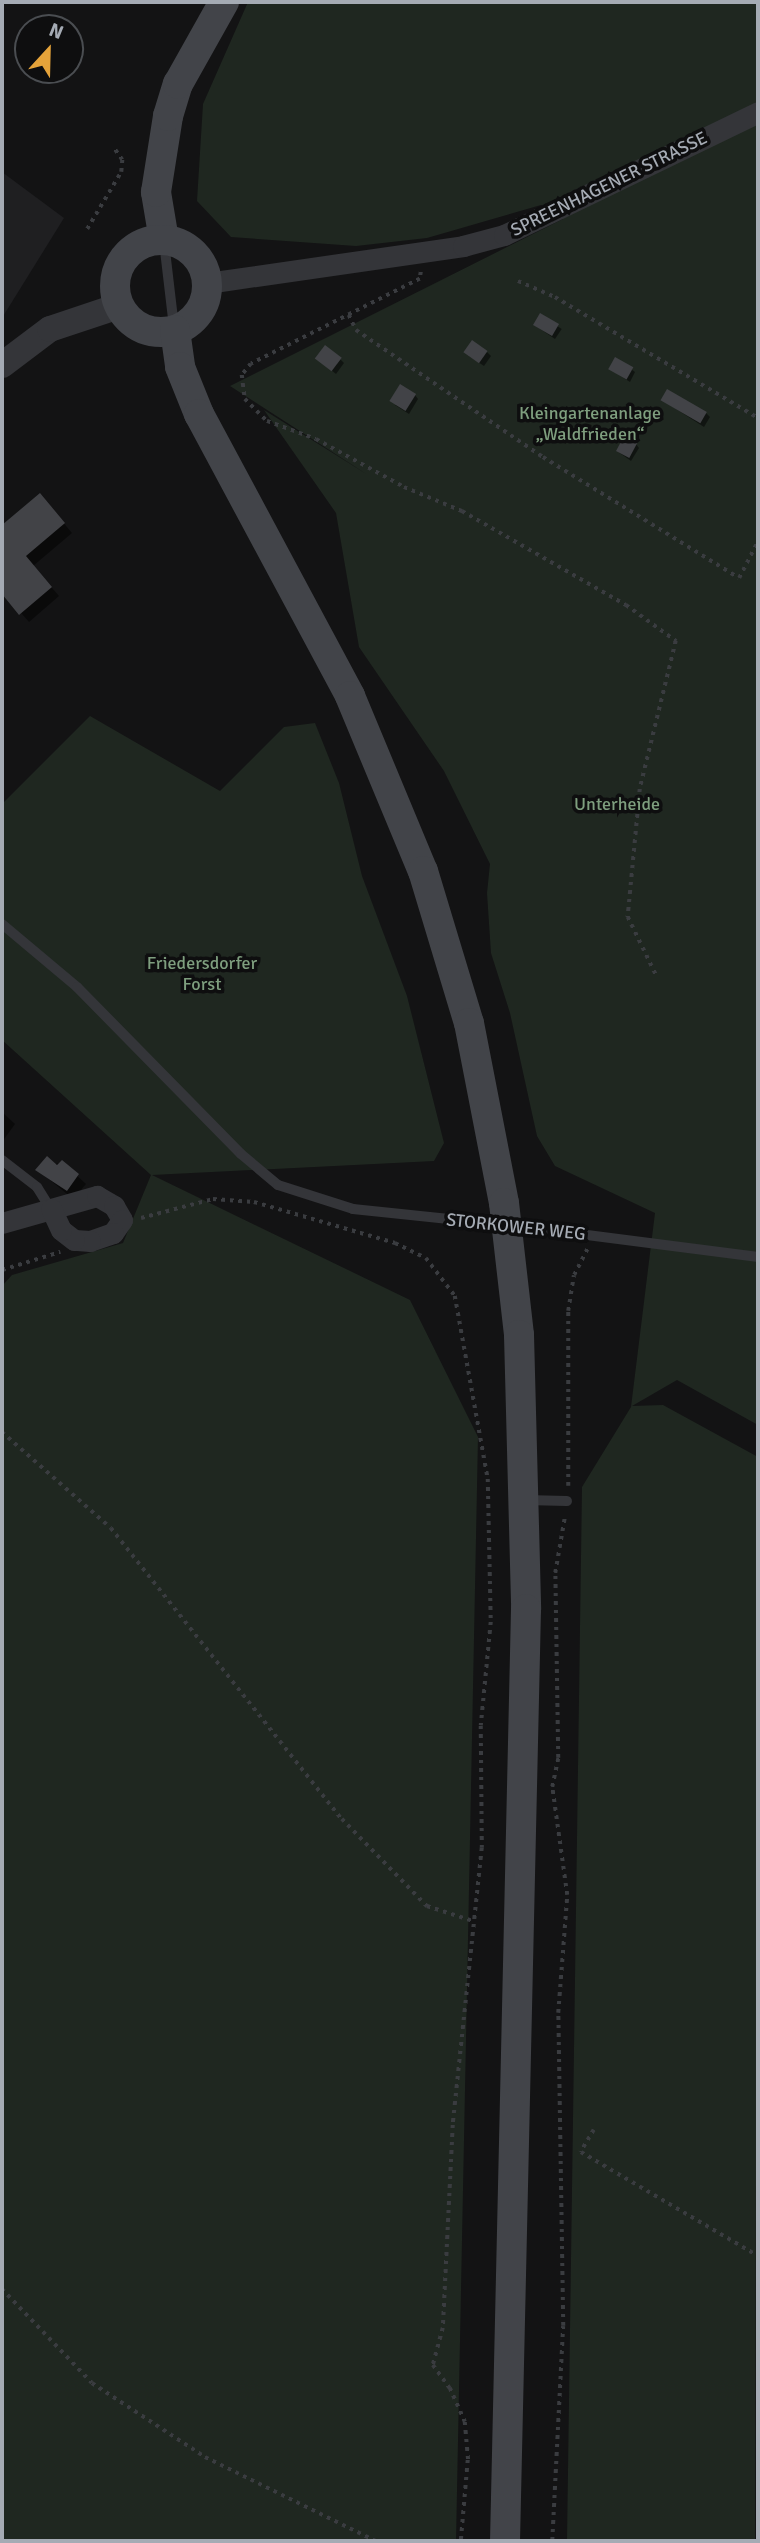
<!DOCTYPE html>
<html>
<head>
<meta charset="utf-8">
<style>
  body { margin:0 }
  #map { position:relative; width:760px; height:2543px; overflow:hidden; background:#131314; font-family:Signika,sans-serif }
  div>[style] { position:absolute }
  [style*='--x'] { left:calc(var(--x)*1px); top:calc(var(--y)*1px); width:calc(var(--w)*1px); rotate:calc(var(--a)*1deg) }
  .built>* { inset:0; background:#1f1f21 }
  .green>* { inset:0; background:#1f2720 }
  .shadow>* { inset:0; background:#0007; transform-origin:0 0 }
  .building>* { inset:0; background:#424347; transform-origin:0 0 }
  .path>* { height:3.5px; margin-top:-1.75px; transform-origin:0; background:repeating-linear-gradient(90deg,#3a3c40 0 3.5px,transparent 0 8.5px) }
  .service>* { height:10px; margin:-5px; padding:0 5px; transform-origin:5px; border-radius:5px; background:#343539 }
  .minor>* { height:21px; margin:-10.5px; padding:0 10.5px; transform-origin:10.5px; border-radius:10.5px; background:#343539 }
  .tertiary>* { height:26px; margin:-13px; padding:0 13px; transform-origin:13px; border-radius:13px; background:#343539 }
  .secondary>* { height:30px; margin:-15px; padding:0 15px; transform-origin:15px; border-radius:15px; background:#424449 }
  .secondary>.ring { margin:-15px; padding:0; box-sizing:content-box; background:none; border:30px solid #424449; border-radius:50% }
  .service-bridge>* { height:10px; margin:-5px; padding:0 5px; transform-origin:5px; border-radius:5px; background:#343539 }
  span { translate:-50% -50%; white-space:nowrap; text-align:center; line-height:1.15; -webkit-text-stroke:7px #0e0e0f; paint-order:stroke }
  .street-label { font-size:18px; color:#a5abb4 }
  .park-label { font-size:18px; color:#7e9e7e }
  .frame { position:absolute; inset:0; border:4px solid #a5abb4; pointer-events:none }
  .north { position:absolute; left:14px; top:14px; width:70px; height:70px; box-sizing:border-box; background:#0e0e0f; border:2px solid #4a4d51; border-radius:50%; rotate:22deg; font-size:19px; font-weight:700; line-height:28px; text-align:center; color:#a5abb4 }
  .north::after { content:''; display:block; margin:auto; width:24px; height:32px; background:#e5a33a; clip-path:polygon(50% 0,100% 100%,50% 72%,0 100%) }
</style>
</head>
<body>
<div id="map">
  <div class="built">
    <i style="clip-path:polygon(2px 172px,64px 218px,2px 318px)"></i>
  </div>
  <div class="green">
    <i style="clip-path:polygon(248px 2px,758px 2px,758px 1425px,677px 1380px,632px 1406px,663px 1405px,758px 1457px,755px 2541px,567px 2541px,582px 1487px,631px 1407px,655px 1213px,555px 1166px,537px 1136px,510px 1013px,491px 953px,487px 893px,490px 864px,444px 771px,359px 647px,336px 513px,264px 410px,368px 475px,230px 386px,563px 219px,541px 205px,427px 238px,356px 246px,231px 237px,197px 201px,203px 104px)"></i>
    <i style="clip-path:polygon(90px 716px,220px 791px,284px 727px,315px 723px,339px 783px,362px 876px,407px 996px,444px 1143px,434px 1161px,152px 1175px,410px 1300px,478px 1437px,456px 2541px,2px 2541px,2px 1286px,12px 1275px,123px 1243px,151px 1175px,2px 1040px,2px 804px)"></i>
  </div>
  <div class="shadow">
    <i style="left:541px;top:315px;width:25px;height:12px;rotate:34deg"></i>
    <i style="clip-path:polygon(487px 352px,491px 356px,484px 366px,469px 356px)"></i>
    <i style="clip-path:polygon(340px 359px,344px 363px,336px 374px,321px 362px)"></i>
    <i style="clip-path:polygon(610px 369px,631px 369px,635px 372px,630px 382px)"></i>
    <i style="clip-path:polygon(415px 395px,418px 399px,409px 414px,395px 405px)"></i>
    <i style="clip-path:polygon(662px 400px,706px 413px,710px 417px,704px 427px)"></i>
    <i style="clip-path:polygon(636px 444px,639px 448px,631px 461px,617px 451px)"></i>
    <i style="clip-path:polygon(40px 495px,72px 533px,33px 566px,59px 596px,29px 622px,2px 591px,2px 527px)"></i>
    <i style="clip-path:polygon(2px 1112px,15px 1124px,2px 1142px)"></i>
    <i style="clip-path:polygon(62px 1162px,86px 1184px,73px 1199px,38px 1170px)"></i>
  </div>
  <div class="building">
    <i style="left:540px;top:313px;width:22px;height:14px;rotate:30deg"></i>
    <i style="left:472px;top:340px;width:19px;height:15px;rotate:35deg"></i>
    <i style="left:325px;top:345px;width:21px;height:17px;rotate:37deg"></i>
    <i style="left:615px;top:357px;width:21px;height:14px;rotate:29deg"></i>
    <i style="left:400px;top:384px;width:19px;height:20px;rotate:32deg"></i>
    <i style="left:667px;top:389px;width:46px;height:13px;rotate:30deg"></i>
    <i style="left:624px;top:436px;width:15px;height:17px;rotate:28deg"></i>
    <i style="clip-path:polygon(40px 493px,65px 523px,26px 556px,52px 587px,19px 615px,2px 594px,2px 525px)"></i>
    <i style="clip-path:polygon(47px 1156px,57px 1165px,62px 1160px,79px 1174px,67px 1191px,35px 1170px)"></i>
  </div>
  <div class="path">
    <i style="--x:87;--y:229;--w:66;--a:-59.2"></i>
    <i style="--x:121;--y:172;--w:12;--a:-85"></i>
    <i style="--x:122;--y:160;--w:16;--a:-125"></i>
    <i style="--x:421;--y:272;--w:7;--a:98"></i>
    <i style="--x:420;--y:279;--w:189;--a:153.3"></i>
    <i style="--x:251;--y:364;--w:14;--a:129"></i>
    <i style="--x:242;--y:375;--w:24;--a:83"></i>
    <i style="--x:245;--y:399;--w:31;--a:45"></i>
    <i style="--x:267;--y:421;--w:52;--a:20.2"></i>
    <i style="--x:316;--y:439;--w:100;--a:28.6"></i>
    <i style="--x:404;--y:487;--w:63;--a:22.5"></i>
    <i style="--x:462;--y:511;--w:189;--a:29.8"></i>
    <i style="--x:626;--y:605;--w:62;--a:35.8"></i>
    <i style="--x:676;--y:641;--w:152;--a:103.7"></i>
    <i style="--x:640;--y:789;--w:129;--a:95.4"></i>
    <i style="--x:628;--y:917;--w:64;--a:64.2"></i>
    <i style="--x:518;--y:281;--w:40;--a:23.4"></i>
    <i style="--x:555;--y:297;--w:236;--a:30.8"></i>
    <i style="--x:349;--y:315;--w:17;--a:65"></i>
    <i style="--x:356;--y:330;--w:226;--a:34.2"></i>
    <i style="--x:543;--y:457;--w:230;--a:31.7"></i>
    <i style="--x:739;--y:578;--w:42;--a:-62.8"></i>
    <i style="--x:141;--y:1218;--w:74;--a:-14.8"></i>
    <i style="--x:213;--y:1199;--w:41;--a:4.2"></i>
    <i style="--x:254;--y:1202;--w:147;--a:16.2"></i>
    <i style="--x:395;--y:1243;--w:34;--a:26"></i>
    <i style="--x:426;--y:1258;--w:48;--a:52.7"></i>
    <i style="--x:455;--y:1296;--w:186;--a:79.8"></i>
    <i style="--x:488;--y:1479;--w:143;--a:88.8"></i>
    <i style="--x:491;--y:1622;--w:104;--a:95.5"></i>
    <i style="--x:481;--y:1726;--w:122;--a:89.5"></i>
    <i style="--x:482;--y:1848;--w:279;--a:96"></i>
    <i style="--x:453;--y:2125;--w:203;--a:92.8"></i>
    <i style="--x:443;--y:2328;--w:38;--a:105"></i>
    <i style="--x:433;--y:2365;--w:29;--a:54"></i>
    <i style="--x:450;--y:2388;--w:37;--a:66"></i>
    <i style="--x:465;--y:2422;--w:38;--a:85"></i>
    <i style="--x:468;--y:2460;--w:81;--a:94.9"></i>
    <i style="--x:2;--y:1270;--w:61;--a:-17.2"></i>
    <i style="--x:2;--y:1432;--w:145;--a:41.4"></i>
    <i style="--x:111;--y:1528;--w:372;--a:51.6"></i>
    <i style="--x:342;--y:1819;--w:122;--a:45.7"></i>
    <i style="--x:427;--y:1906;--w:48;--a:18.1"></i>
    <i style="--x:568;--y:1486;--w:175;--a:-90"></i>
    <i style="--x:568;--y:1311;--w:36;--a:-81"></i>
    <i style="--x:574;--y:1275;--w:29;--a:-63"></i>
    <i style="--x:594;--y:2130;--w:26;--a:121"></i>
    <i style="--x:581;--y:2152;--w:205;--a:30.4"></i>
    <i style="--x:2;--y:2289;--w:130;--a:46.2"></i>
    <i style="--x:92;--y:2383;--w:135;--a:33.2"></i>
    <i style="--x:205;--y:2457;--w:191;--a:26.2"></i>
    <i style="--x:552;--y:2541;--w:215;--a:-87.1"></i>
    <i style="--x:563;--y:2326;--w:313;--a:-90.9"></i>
    <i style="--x:558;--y:2013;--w:118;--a:-85.6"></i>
    <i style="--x:567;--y:1895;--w:109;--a:-97.9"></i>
    <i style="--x:552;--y:1787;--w:30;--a:-78"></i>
    <i style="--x:558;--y:1758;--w:185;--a:-90.9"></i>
    <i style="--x:555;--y:1573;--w:59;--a:-80.2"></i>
  </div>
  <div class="service">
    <i style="--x:164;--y:242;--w:86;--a:83.3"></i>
    <i style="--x:2;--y:924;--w:98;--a:40"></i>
    <i style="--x:77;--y:987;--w:234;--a:45.5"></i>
    <i style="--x:241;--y:1154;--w:48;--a:40"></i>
    <i style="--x:278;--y:1185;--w:79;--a:17.7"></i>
    <i style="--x:353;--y:1209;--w:106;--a:6"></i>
    <i style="--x:2;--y:1160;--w:44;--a:37.6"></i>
    <i style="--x:37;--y:1187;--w:26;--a:58"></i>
    <i style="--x:556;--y:1231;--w:204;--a:7.3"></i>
    <i style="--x:525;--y:1500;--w:42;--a:1.4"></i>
  </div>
  <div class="minor">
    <i style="--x:207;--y:283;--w:259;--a:-8.2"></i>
    <i style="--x:463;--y:246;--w:42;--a:-15"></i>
    <i style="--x:504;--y:235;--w:282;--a:-25.8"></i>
    <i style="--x:2;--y:1223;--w:99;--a:-15.9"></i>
    <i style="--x:97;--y:1196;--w:20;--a:30"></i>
    <i style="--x:114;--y:1206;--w:16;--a:60"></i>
    <i style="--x:122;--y:1220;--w:16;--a:125"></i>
    <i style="--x:113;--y:1233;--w:24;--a:161"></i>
    <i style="--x:90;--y:1241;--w:16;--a:-176"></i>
    <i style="--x:74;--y:1240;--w:16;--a:-142"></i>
    <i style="--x:61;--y:1230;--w:23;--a:-115"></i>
  </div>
  <div class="tertiary">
    <i style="--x:2;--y:365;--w:60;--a:-36.9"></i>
    <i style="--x:50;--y:329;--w:73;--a:-18.4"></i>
  </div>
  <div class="secondary">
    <i style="--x:164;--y:240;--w:49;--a:-99.5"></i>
    <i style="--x:156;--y:192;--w:77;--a:-81"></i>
    <i style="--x:168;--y:116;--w:34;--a:-73"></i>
    <i style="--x:178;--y:84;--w:94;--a:-60.7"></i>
    <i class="ring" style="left:115px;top:240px;width:62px;height:62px"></i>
    <i style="--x:175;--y:330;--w:37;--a:82"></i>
    <i style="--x:180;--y:367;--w:51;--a:68"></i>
    <i style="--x:199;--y:414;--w:320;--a:61.8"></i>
    <i style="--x:350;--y:696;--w:190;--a:67.4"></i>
    <i style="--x:423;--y:871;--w:159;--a:73.2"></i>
    <i style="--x:469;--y:1023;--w:183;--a:79"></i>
    <i style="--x:504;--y:1203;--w:133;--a:83.5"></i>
    <i style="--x:519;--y:1335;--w:274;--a:88.5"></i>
    <i style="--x:526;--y:1609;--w:932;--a:91.29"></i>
  </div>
  <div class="service-bridge">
    <i style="--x:458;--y:1220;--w:99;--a:6.4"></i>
  </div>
  <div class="street-label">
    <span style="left:609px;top:184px;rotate:-26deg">SPREENHAGENER STRASSE</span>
    <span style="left:516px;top:1227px;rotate:6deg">STORKOWER WEG</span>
  </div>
  <div class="park-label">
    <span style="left:590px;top:424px">Kleingartenanlage<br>„Waldfrieden“</span>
    <span style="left:617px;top:804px">Unterheide</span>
    <span style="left:202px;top:974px">Friedersdorfer<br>Forst</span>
  </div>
  <div class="frame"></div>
  <div class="north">N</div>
</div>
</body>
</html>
